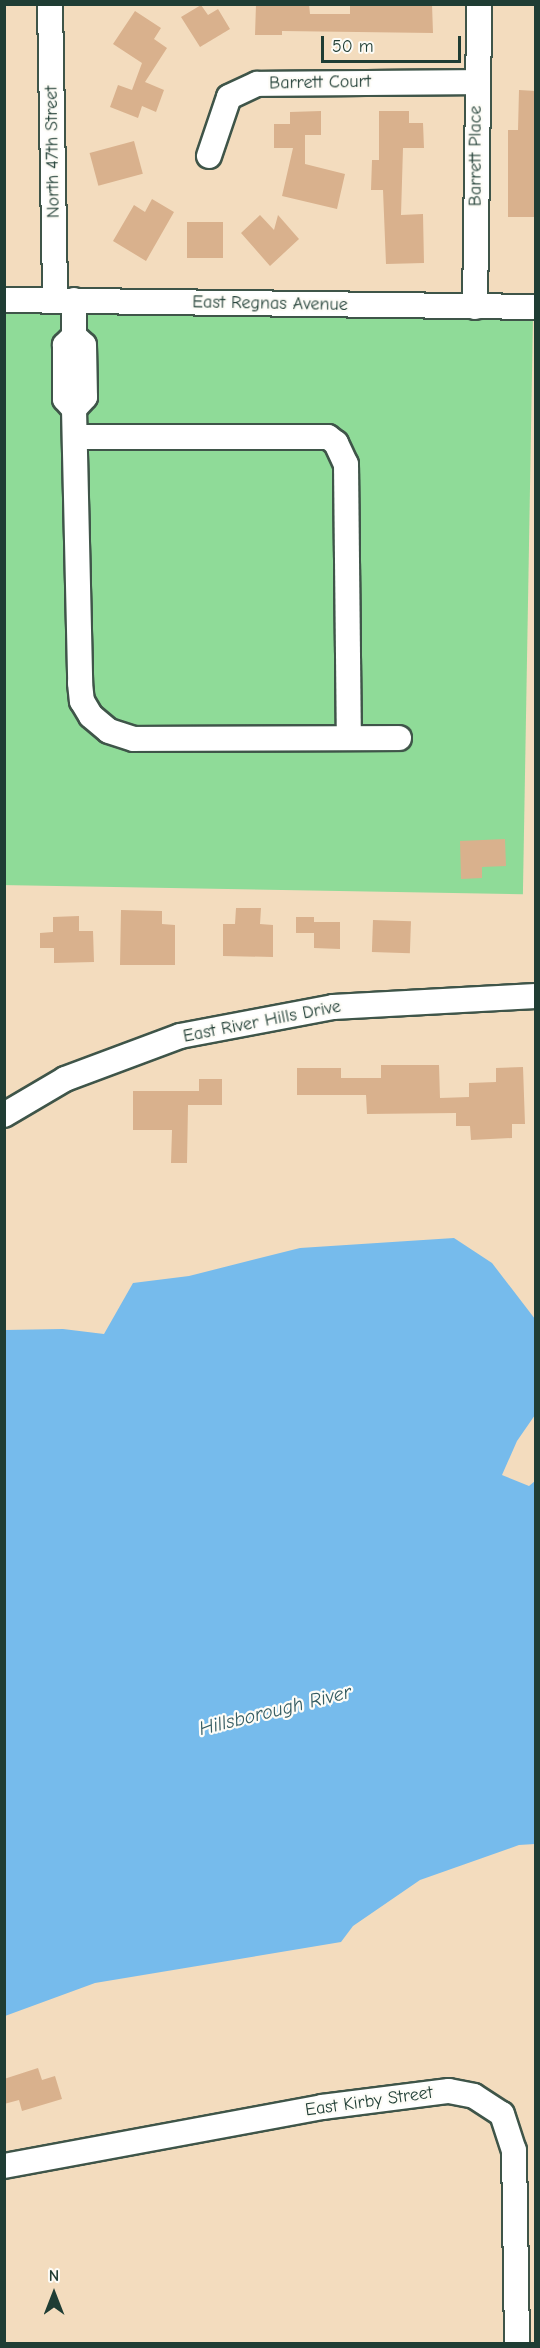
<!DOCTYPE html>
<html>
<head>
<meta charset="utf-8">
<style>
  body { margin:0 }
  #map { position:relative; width:540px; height:2348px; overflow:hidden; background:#f3dcbe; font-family:"Comic Neue",sans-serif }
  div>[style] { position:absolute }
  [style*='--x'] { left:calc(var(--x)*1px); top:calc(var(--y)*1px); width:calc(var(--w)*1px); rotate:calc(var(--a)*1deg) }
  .green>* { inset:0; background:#8fdb98; transform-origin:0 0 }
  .water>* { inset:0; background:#76bbec }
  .building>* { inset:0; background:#d9b18d; transform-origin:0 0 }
  .roads { filter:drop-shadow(2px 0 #3f5549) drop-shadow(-2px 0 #3f5549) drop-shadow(0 2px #3f5549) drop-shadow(0 -2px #3f5549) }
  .minor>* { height:24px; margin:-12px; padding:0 12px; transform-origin:12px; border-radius:12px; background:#fff }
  span { translate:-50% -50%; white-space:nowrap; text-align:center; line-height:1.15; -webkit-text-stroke:4.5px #fdfcf7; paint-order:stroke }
  .street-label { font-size:18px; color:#1f3d34 }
  .water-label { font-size:20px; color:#355c62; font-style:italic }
  .frame { position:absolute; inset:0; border:6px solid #1f3d34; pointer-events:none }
  .north { position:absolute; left:24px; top:2264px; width:60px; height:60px; -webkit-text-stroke:4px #fdfcf7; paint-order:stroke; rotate:0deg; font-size:16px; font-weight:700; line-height:24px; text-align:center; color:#1f3d34 }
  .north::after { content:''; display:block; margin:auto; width:21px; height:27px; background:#1f3d34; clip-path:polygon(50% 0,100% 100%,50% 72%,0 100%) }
  .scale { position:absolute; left:321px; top:36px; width:140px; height:27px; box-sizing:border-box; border:3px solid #1f3d34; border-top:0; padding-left:8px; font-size:18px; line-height:21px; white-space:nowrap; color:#1f3d34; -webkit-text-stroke:4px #fdfcf7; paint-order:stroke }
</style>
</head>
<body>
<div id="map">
  <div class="green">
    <i style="left:4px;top:311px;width:529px;height:574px;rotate:1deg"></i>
  </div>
  <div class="water">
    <i style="clip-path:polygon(454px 1238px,492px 1263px,535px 1319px,535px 1415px,517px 1441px,502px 1475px,529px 1486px,535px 1481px,535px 1844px,519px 1845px,420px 1880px,353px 1926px,341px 1942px,95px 1983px,5px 2016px,5px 1330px,63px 1329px,104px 1334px,133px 1283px,189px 1276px,300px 1248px)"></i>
  </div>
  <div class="building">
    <i style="clip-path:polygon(256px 4px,309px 4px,310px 14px,350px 14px,350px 4px,432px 4px,433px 33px,282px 31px,282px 35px,255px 35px)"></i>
    <i style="clip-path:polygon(201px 5px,208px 15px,218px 9px,230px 29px,200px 47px,181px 17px)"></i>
    <i style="clip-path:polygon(135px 11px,161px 28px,154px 39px,167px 48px,145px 82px,164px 90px,156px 112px,142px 106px,138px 118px,110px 107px,118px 85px,132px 90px,142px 63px,113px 44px)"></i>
    <i style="clip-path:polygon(519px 90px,536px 91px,536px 217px,508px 217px,508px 130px,518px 130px)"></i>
    <i style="clip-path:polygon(321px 111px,321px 135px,305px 135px,305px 164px,345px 174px,337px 209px,282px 196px,293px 148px,274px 148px,274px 124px,290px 124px,290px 112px)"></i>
    <i style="clip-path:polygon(379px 111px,409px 111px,409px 123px,423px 123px,424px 148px,403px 148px,401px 215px,423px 214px,424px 263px,386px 264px,383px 190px,371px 190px,372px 160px,379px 160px)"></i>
    <i style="left:134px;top:141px;width:34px;height:46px;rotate:75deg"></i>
    <i style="clip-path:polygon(152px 199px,174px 212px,146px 261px,113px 241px,134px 205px,145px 212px)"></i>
    <i style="clip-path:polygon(260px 215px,274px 230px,278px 215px,299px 239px,270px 266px,241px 233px)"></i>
    <i style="left:223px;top:222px;width:36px;height:36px;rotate:90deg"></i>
    <i style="clip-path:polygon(505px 839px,506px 866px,482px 867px,482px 878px,461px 879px,460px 841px)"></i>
    <i style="clip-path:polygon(236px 908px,261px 908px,260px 924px,273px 925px,273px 957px,223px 956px,223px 924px,235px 924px)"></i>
    <i style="clip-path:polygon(121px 910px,162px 911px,162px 924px,175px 925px,175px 965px,120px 965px)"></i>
    <i style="clip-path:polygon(79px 916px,79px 931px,93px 931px,94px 962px,54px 963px,54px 948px,40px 948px,40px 933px,53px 932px,53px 917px)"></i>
    <i style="clip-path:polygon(296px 917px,314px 917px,314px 922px,340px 922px,340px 949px,314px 948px,314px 933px,296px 933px)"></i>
    <i style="left:373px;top:920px;width:38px;height:32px;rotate:2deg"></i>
    <i style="clip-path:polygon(381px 1065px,439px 1065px,440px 1098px,469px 1097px,469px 1083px,496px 1082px,496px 1068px,523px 1067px,525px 1124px,512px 1124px,512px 1138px,471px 1140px,470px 1126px,456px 1126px,456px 1113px,367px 1114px,366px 1095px,297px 1095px,297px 1068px,341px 1068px,341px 1078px,381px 1078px)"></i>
    <i style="clip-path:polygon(199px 1079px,222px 1079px,222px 1105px,188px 1105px,187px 1163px,171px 1163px,172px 1130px,133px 1130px,133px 1091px,199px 1091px)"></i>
    <i style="clip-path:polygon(38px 2068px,42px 2080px,55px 2076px,62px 2099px,22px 2111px,19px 2100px,4px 2104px,4px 2079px)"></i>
  </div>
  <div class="roads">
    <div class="minor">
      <i style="--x:50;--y:4;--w:296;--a:89"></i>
      <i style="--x:209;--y:156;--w:62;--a:-71.3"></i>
      <i style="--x:229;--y:97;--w:31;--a:-25"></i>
      <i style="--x:257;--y:84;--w:219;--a:-0.5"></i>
      <i style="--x:4;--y:300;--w:532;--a:0.75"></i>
      <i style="--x:74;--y:300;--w:36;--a:90"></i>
      <i style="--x:74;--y:336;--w:13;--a:135"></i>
      <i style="--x:65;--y:345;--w:54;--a:90"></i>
      <i style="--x:65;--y:399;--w:13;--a:48"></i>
      <i style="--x:74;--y:409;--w:274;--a:88.7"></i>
      <i style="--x:80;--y:683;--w:18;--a:84"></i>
      <i style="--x:82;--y:701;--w:17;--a:59"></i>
      <i style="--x:91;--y:716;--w:23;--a:40"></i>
      <i style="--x:109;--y:731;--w:26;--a:18"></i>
      <i style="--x:134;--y:739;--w:265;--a:-0.2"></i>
      <i style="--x:475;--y:307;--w:303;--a:-89.2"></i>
      <i style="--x:74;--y:336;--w:13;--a:42"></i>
      <i style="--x:84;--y:345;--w:52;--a:88.9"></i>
      <i style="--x:85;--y:397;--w:16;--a:133"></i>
      <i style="--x:75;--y:437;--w:253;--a:0"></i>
      <i style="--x:328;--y:437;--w:10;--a:37"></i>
      <i style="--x:336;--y:443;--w:23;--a:65"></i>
      <i style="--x:346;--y:464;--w:274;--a:89.4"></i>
      <i style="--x:4;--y:1115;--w:71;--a:-30.5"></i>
      <i style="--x:65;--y:1079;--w:123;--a:-20.5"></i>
      <i style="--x:180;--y:1036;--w:156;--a:-10.7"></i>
      <i style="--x:333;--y:1007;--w:203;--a:-3.1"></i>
      <i style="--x:4;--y:2166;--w:323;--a:-10.5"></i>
      <i style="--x:322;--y:2107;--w:128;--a:-7.2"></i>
      <i style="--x:449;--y:2091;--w:25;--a:11"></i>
      <i style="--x:474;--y:2096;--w:33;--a:33"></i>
      <i style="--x:502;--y:2114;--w:38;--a:72"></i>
      <i style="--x:514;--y:2150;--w:194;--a:89.1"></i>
    </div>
  </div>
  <div class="street-label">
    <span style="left:320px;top:83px;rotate:-1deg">Barrett Court</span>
    <span style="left:53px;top:152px;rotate:-91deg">North 47th Street</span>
    <span style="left:476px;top:156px;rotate:-90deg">Barrett Place</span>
    <span style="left:270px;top:304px;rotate:1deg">East Regnas Avenue</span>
    <span style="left:262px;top:1022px;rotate:-11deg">East River Hills Drive</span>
    <span style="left:369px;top:2102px;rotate:-8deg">East Kirby Street</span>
  </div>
  <div class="water-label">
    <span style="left:275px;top:1710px;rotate:-14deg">Hillsborough River</span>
  </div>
  <div class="frame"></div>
  <div class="north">N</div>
  <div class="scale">50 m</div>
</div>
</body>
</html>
